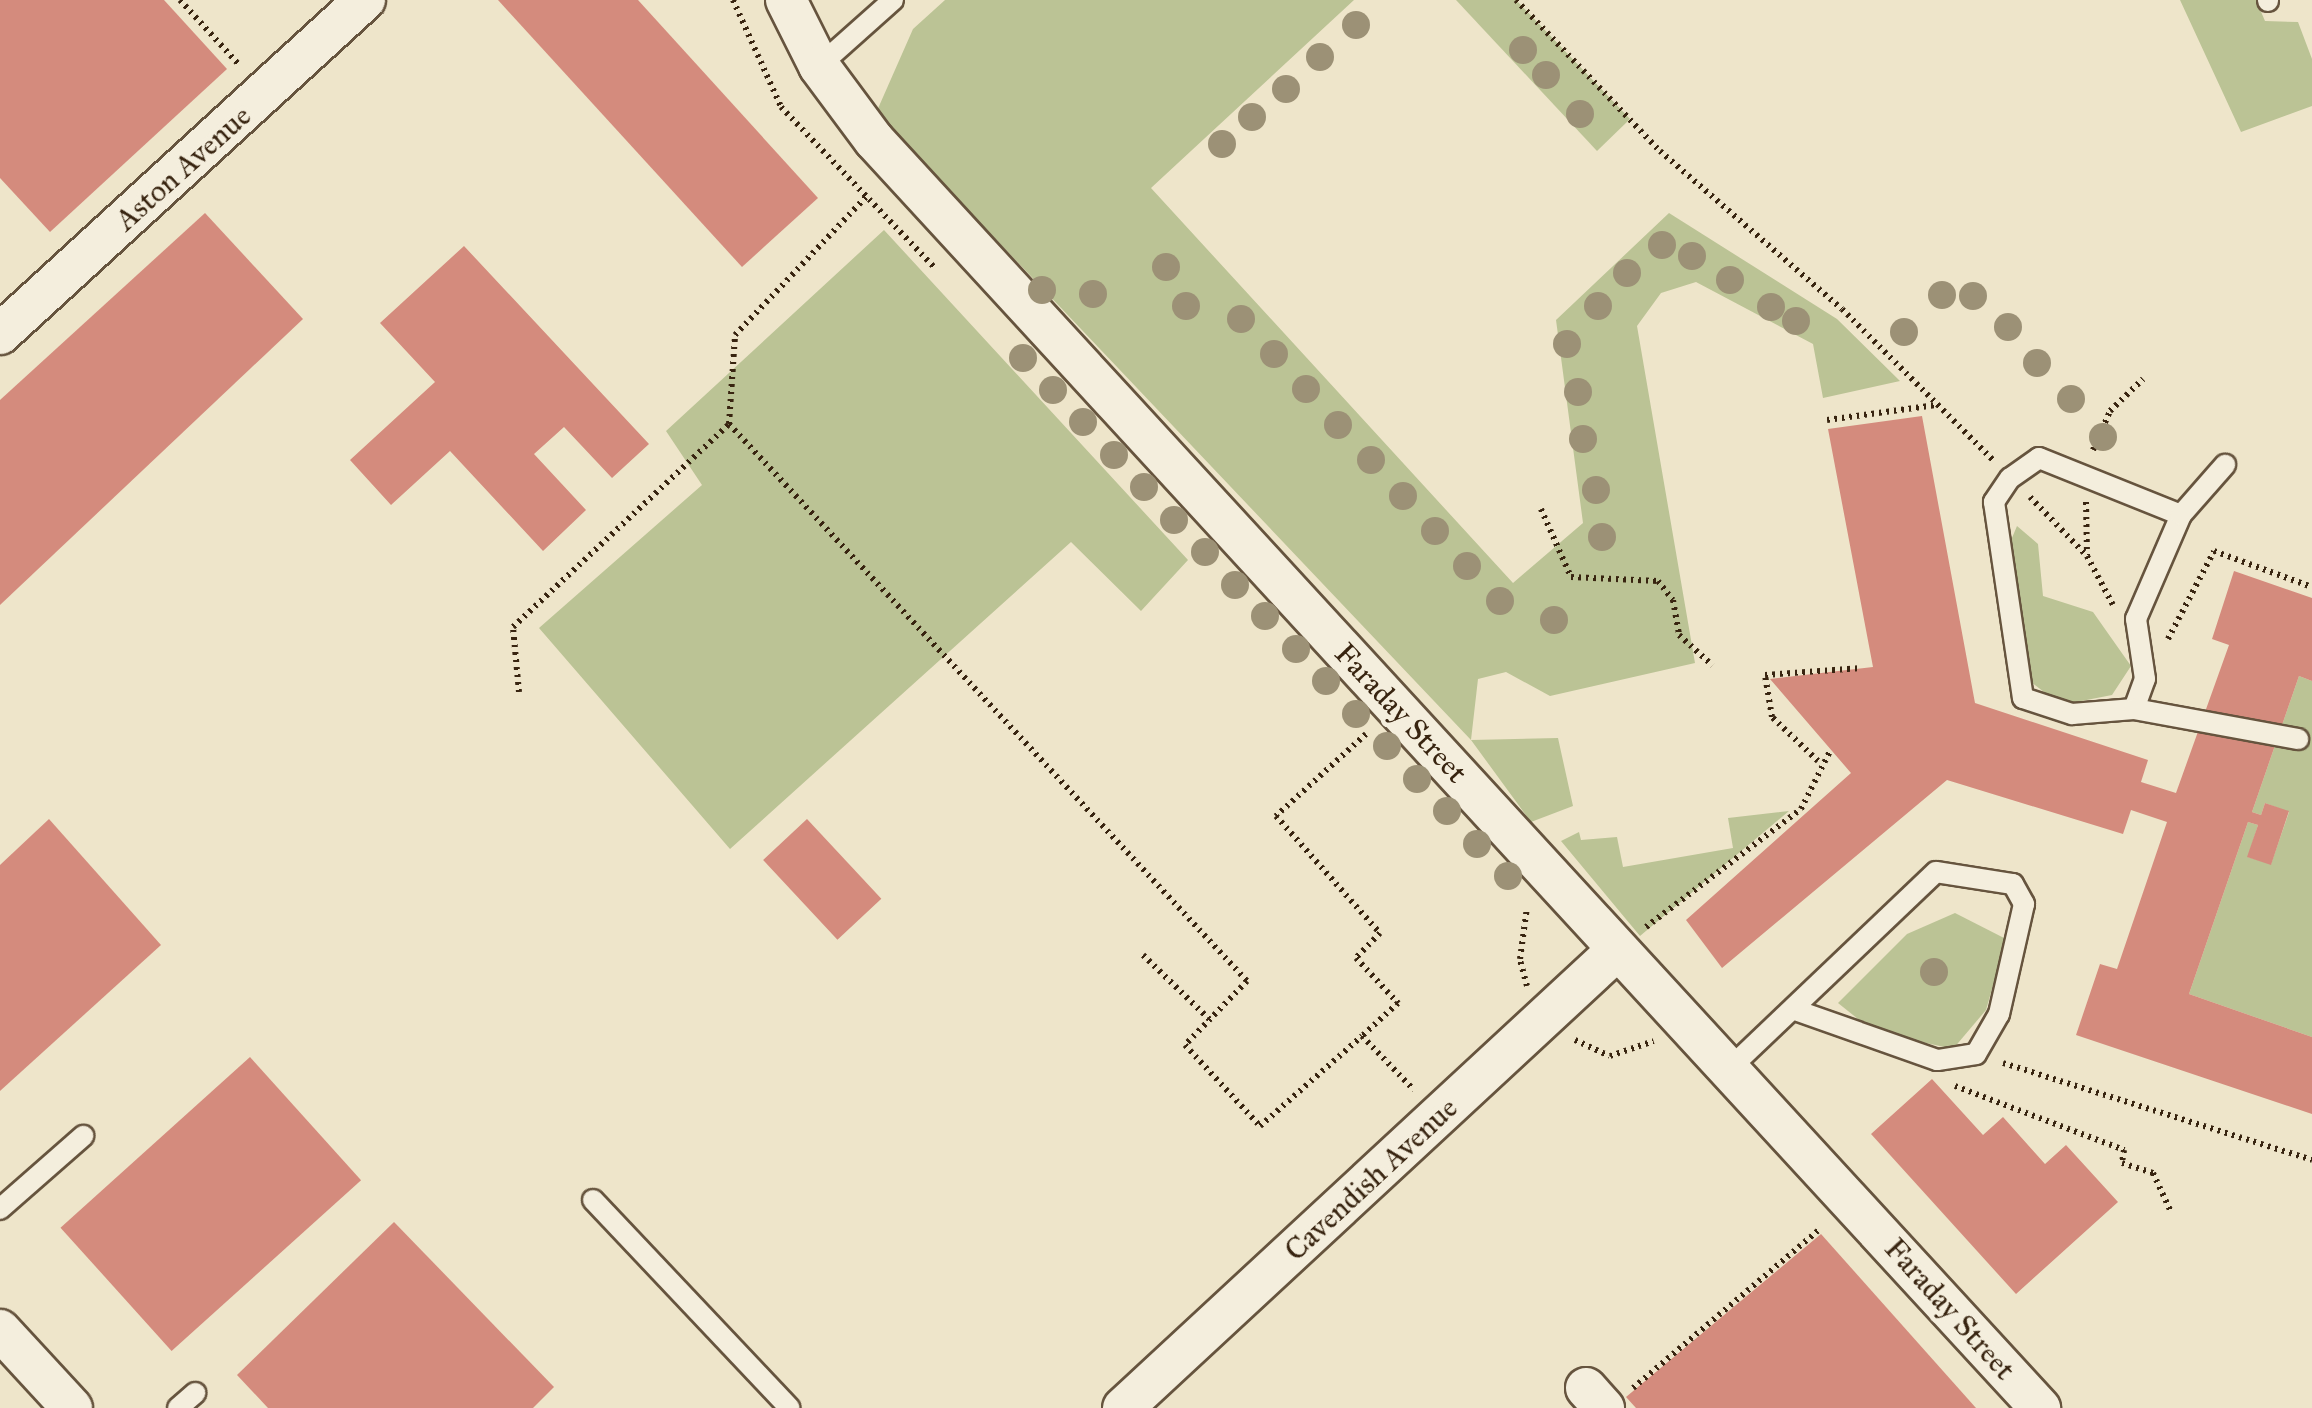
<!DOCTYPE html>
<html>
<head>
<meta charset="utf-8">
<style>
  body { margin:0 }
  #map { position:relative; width:2312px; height:1408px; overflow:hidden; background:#eee5ca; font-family:"IM FELL Great Primer",serif }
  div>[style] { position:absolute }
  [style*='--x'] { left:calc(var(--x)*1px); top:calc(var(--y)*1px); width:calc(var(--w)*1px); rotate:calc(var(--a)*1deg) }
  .green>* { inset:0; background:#bbc395 }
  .building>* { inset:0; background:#d48b7d; transform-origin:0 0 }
  .path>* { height:6px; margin-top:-3px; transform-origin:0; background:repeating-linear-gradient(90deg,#382410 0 2.5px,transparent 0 7.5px) }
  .roads { filter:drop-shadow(2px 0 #66543e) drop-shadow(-2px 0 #66543e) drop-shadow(0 2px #66543e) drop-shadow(0 -2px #66543e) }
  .service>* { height:20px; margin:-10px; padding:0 10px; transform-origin:10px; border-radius:10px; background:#f4eedd }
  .minor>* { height:40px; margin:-20px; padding:0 20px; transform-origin:20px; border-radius:20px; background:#f4eedd }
  .trees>* { width:28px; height:28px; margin:-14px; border-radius:50%; background:#9c9176 }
  span { translate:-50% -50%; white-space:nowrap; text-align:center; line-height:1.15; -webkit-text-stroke:9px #f4eedd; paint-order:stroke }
  .street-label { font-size:30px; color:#382410 }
</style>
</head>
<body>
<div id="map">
  <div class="green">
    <i style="clip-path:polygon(945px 0,1354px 0,1151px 188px,1513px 583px,1583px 523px,1556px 320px,1669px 213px,1837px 319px,1900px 381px,1823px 398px,1813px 344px,1696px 282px,1661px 293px,1637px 326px,1695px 663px,1550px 696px,1506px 672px,1478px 679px,1471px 740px,1558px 738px,1573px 806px,1531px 822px,1471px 740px,876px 113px,913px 29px)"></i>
    <i style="clip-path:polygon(1456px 0,1516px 0,1630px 119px,1597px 151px)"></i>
    <i style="clip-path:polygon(2180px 0,2256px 0,2265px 21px,2298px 22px,2312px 59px,2312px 106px,2241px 132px)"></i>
    <i style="clip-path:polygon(884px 230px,1188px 560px,1141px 611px,1071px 542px,730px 849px,539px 628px,702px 485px,666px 431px)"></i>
    <i style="clip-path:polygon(2017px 526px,2038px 544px,2043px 596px,2093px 612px,2131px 666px,2112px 695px,2061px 705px,2031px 682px,2009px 545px)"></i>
    <i style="clip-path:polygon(2299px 676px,2312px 681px,2312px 1037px,2189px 994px,2248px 822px,2258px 825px,2248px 857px,2271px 864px,2289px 812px,2265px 803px,2261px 815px,2252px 812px)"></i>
    <i style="clip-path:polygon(1789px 811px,1640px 936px,1561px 841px,1579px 832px,1581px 840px,1617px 837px,1623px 867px,1733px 848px,1728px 818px)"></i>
    <i style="clip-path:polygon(1955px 913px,2006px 939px,1986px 1010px,1953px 1049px,1873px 1031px,1838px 1003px,1907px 934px)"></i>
  </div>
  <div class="building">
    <i style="clip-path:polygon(0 0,164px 0,227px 69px,50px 232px,0 178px)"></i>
    <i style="clip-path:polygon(498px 0,638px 0,818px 198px,742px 267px)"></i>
    <i style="clip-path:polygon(205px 213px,303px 319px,0 605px,0 400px)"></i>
    <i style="clip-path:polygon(464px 246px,649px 444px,612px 478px,564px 427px,534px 454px,586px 510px,543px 551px,450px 451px,391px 505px,350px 460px,435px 382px,380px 323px)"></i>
    <i style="clip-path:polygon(1922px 416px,1975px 703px,2148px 760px,2141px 782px,2176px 793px,2229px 645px,2212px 639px,2234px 571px,2312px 598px,2312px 681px,2299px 676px,2252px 812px,2261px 815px,2265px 803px,2289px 811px,2271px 865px,2247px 857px,2258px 825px,2248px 822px,2189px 994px,2312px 1037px,2312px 1114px,2076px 1035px,2100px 964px,2117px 969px,2167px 822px,2131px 810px,2123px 834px,1947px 780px,1722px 968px,1686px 920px,1851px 773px,1770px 679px,1873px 667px,1828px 429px)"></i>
    <i style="clip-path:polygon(49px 819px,161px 945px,0 1091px,0 865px)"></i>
    <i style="left:807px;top:819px;width:109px;height:60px;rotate:47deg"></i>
    <i style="left:250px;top:1057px;width:166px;height:255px;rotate:48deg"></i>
    <i style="clip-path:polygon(1932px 1079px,1983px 1135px,2003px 1117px,2045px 1164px,2066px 1145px,2118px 1202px,2016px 1294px,1871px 1134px)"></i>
    <i style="clip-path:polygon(394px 1222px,554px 1387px,533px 1408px,268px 1408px,237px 1375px)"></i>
    <i style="clip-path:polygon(1821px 1234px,1976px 1408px,1636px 1408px,1626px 1397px)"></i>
  </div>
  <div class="path">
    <i style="--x:180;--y:0;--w:89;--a:47.7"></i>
    <i style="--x:733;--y:0;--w:117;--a:65.8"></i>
    <i style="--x:781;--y:107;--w:221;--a:46.3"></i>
    <i style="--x:1516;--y:0;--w:209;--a:46.4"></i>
    <i style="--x:1660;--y:151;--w:241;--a:41"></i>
    <i style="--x:1842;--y:309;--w:214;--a:45"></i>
    <i style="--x:1827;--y:420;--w:110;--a:-7.8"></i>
    <i style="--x:729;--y:424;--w:761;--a:47.08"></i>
    <i style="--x:1247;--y:981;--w:89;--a:134.1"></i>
    <i style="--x:1185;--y:1045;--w:110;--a:47.2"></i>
    <i style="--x:1260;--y:1126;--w:136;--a:-41.4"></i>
    <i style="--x:2093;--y:450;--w:43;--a:-66.4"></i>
    <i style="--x:2110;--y:411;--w:46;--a:-44.1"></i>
    <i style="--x:2030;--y:497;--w:82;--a:46"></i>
    <i style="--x:2087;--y:556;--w:55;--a:62"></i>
    <i style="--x:2086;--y:502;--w:53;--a:88.9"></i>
    <i style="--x:1541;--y:509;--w:74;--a:66.2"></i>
    <i style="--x:1571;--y:577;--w:87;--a:2.6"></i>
    <i style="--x:1658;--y:581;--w:24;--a:52"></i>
    <i style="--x:1673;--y:600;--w:36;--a:80"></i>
    <i style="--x:1679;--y:635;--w:45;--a:42.3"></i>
    <i style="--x:2168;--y:639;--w:99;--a:-62.4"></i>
    <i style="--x:2214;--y:551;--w:104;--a:20.2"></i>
    <i style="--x:519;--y:692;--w:65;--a:-95.3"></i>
    <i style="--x:513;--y:627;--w:296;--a:-43.2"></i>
    <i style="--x:729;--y:424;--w:89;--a:-86.1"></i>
    <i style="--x:735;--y:335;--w:190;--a:-46.5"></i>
    <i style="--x:1366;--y:734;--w:122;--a:137.7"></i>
    <i style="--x:1276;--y:816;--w:157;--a:48.4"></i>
    <i style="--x:1380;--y:933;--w:35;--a:134"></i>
    <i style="--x:1356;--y:958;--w:62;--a:47"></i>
    <i style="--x:1398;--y:1003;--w:49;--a:137.5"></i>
    <i style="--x:1362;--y:1036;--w:75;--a:46.1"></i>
    <i style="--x:1818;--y:761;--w:64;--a:-136.3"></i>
    <i style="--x:1772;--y:717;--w:43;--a:-99.5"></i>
    <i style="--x:1765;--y:675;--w:97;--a:-4.1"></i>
    <i style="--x:1646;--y:927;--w:195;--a:-37.3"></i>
    <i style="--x:1801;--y:809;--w:67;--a:-63.4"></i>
    <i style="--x:1143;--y:955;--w:93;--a:44.1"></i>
    <i style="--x:1527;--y:986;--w:28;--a:-105"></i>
    <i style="--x:1520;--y:959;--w:52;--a:-82.3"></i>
    <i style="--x:1575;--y:1040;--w:38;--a:25"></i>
    <i style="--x:1610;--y:1056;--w:46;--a:-18.8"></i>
    <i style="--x:2003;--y:1063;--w:324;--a:17.4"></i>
    <i style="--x:1955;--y:1086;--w:181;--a:20.7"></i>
    <i style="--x:2124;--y:1150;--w:13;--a:99"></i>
    <i style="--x:2122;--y:1163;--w:33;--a:18"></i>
    <i style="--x:2153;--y:1173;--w:43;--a:65.2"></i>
    <i style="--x:1633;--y:1388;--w:245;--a:-40.4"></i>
  </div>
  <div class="roads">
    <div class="service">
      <i style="--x:2268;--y:0;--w:1;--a:90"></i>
      <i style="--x:819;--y:66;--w:99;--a:-41.7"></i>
      <i style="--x:2181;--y:515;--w:153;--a:-158.1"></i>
      <i style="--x:2039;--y:458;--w:35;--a:145"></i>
      <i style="--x:2010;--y:478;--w:29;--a:124"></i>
      <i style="--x:1994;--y:502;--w:198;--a:81.6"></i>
      <i style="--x:2023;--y:698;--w:52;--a:18.1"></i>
      <i style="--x:2072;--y:714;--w:62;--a:-4.6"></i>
      <i style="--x:2134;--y:709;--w:32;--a:-70"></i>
      <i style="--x:2145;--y:679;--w:61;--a:-98.5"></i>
      <i style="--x:2136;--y:619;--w:113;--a:-66.6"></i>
      <i style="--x:2181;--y:515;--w:67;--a:-48.7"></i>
      <i style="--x:2134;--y:709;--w:167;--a:10.4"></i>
      <i style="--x:1730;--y:1068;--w:284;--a:-43.6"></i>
      <i style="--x:1936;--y:872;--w:78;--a:8.9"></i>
      <i style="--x:2013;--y:884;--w:23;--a:61"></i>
      <i style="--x:2024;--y:904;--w:113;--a:102.8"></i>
      <i style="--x:1999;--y:1014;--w:46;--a:119.9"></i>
      <i style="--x:1976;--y:1054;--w:39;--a:171"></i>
      <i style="--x:1937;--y:1060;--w:147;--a:-160.6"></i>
      <i style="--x:593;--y:1200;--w:286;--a:46.6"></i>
      <i style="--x:0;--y:1209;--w:111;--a:-41.3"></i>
      <i style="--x:178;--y:1408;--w:23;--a:-41"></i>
    </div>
    <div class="minor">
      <i style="--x:786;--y:0;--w:74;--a:63.4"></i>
      <i style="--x:819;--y:66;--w:92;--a:53.4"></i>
      <i style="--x:874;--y:140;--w:1723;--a:47.4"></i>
      <i style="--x:0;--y:334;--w:495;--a:-42.5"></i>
      <i style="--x:0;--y:1330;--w:106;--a:47.3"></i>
      <i style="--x:1586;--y:1388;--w:27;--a:48"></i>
      <i style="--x:1123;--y:1408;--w:674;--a:-42.83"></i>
    </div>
  </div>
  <div class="trees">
    <i style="left:1356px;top:25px"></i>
    <i style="left:1523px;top:50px"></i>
    <i style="left:1320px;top:57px"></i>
    <i style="left:1546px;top:75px"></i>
    <i style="left:1286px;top:89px"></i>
    <i style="left:1580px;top:114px"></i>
    <i style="left:1252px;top:117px"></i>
    <i style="left:1222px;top:144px"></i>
    <i style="left:1662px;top:245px"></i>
    <i style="left:1692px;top:256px"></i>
    <i style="left:1166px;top:267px"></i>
    <i style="left:1627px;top:273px"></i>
    <i style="left:1730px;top:280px"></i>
    <i style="left:1042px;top:290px"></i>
    <i style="left:1093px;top:294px"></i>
    <i style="left:1942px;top:295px"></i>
    <i style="left:1973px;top:296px"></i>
    <i style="left:1186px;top:306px"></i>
    <i style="left:1598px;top:306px"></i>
    <i style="left:1771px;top:307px"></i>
    <i style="left:1241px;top:319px"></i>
    <i style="left:1796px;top:321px"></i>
    <i style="left:2008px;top:327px"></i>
    <i style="left:1904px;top:332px"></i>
    <i style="left:1567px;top:344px"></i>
    <i style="left:1274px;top:354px"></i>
    <i style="left:1023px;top:358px"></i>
    <i style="left:2037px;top:363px"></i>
    <i style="left:1306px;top:389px"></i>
    <i style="left:1053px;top:390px"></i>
    <i style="left:1578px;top:392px"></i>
    <i style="left:2071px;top:399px"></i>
    <i style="left:1083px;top:422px"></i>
    <i style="left:1338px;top:425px"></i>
    <i style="left:2103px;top:437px"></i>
    <i style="left:1583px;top:439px"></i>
    <i style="left:1114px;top:455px"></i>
    <i style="left:1371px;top:460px"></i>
    <i style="left:1144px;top:487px"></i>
    <i style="left:1596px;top:490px"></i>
    <i style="left:1403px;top:496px"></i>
    <i style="left:1174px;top:520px"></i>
    <i style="left:1435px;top:531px"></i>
    <i style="left:1602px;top:537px"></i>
    <i style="left:1205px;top:552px"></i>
    <i style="left:1467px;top:566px"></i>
    <i style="left:1235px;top:585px"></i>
    <i style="left:1500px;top:601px"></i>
    <i style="left:1265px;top:616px"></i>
    <i style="left:1554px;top:620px"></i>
    <i style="left:1296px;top:649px"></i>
    <i style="left:1326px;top:681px"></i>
    <i style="left:1356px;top:714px"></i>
    <i style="left:1387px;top:746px"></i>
    <i style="left:1417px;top:779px"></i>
    <i style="left:1447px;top:811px"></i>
    <i style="left:1477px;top:844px"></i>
    <i style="left:1508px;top:876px"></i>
    <i style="left:1934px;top:972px"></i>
  </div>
  <div class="street-label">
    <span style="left:183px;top:168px;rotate:-42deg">Aston Avenue</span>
    <span style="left:1401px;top:713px;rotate:47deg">Faraday Street</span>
    <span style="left:1371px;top:1179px;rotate:-43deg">Cavendish Avenue</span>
    <span style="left:1950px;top:1309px;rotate:48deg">Faraday Street</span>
  </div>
</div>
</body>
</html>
